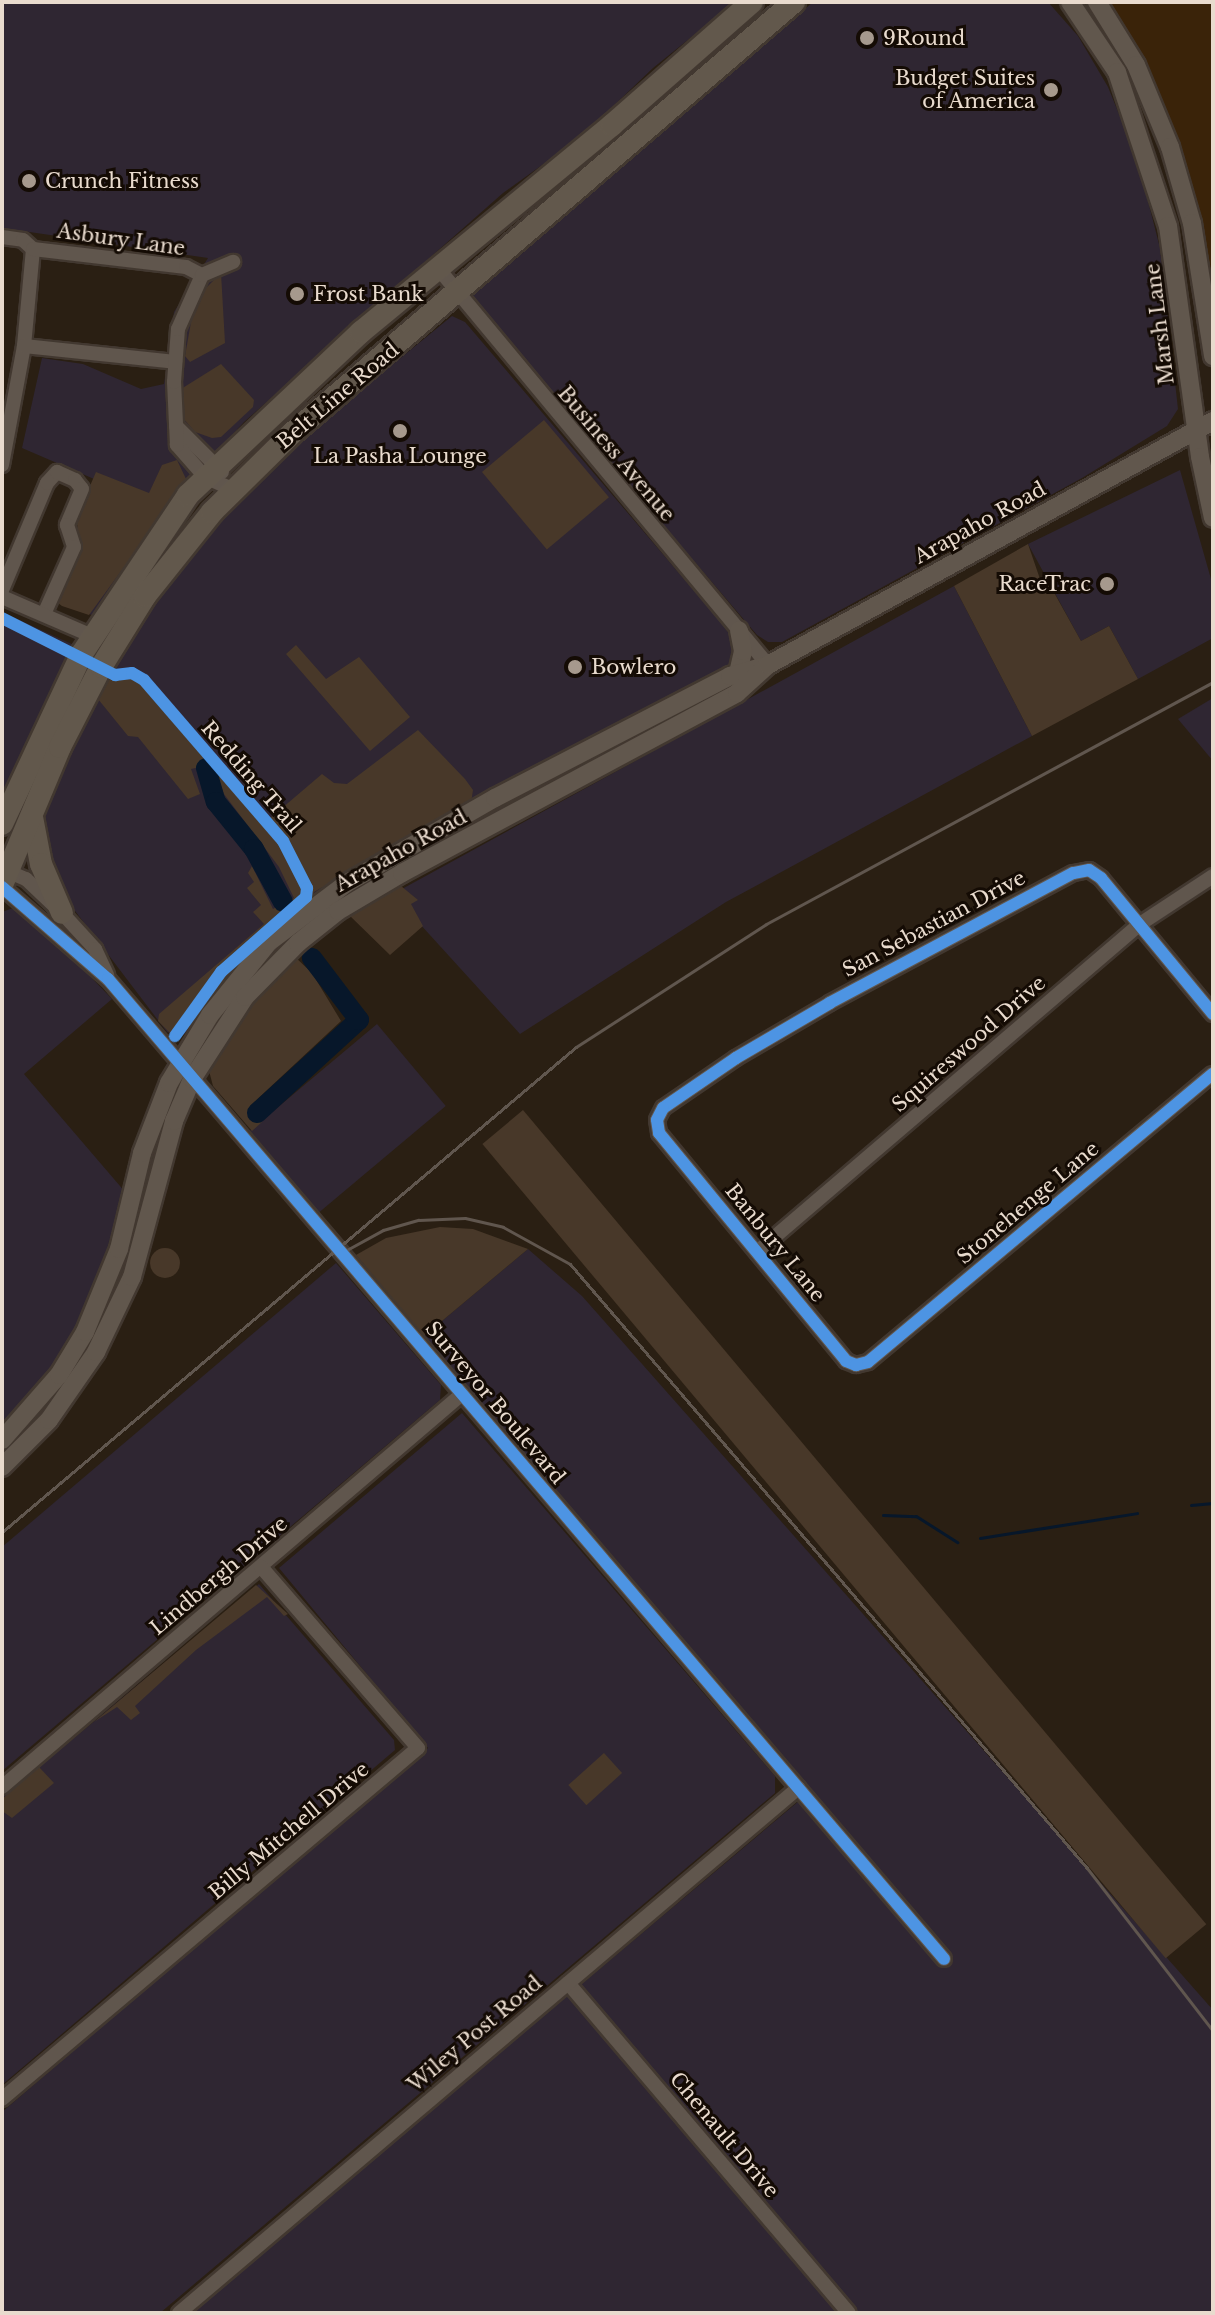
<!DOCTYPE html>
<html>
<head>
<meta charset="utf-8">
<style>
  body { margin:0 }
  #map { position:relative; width:1215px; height:2315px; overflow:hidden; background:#2a1f13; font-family:"Libre Baskerville",serif }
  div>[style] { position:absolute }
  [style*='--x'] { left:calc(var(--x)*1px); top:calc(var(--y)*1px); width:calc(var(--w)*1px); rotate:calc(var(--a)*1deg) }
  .commercial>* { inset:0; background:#2f2632; transform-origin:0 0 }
  .built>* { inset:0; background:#3a2309 }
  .green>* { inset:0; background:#483829; transform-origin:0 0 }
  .round { border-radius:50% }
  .stream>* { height:3px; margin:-1.5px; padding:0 1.5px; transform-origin:1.5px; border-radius:1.5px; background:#07172a }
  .river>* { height:20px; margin:-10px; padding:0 10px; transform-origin:10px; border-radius:10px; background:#07172a }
  .roads { filter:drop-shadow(2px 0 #423830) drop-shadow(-2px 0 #423830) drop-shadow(0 2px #423830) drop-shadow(0 -2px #423830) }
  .street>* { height:14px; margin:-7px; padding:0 7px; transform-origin:7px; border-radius:7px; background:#60564d }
  .secondary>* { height:18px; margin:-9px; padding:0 9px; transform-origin:9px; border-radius:9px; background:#61574d }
  .primary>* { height:22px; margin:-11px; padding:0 11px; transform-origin:11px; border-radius:11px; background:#62584c }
  .rail>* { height:3px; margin:-1.5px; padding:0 1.5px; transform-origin:1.5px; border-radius:1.5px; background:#60564e }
  .cycleway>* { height:12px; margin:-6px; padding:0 6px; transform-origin:6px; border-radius:6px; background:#4d94e3 }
  .dots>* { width:22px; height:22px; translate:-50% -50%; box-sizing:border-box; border:4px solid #140b04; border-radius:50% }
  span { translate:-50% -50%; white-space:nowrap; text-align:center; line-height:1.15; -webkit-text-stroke:6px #140b04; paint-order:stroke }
  .poi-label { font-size:20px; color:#e9dbce }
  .left { translate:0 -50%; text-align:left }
  .right { translate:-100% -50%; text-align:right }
  .street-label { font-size:20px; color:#e9dbce }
  .frame { position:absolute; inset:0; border:4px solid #e9dbce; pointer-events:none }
</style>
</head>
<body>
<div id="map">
  <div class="commercial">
    <i style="clip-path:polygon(2px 2px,735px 2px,653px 68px,581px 137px,503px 193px,244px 422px,207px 463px,94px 616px,68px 605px,101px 482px,22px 448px,42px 358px,83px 364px,141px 389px,164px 384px,174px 312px,208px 258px,2px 228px)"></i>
    <i style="clip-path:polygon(813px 2px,1048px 2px,1078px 36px,1108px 87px,1137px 158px,1160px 248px,1178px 409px,1167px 426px,1082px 478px,782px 642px,768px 642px,757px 635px,472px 301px,473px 289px,505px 268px)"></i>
    <i style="clip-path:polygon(452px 316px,465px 322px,725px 627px,733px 641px,734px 657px,729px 669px,504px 789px,253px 951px,191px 1029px,180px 1037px,167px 1032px,50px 878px,43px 816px,83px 719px,167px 581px,261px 472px)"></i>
    <i style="clip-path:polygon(1180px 470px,1213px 586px,1213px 638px,1138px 679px,1109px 626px,1081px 641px,1028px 544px)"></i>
    <i style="clip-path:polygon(954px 586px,1032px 736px,726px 902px,520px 1034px,419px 923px,402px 889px)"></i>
    <i style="clip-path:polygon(2px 612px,76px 646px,2px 806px)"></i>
    <i style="clip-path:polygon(1213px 698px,1213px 761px,1178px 719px)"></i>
    <i style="clip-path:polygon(13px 908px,30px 914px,112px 999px,24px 1074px,126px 1193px,119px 1226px,70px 1348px,2px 1431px,2px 912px)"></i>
    <i style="left:377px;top:1024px;width:107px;height:166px;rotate:50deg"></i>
    <i style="clip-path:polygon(528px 1249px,582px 1296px,1213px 2010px,1213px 2313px,191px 2313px,812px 1790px,424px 1336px)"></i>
    <i style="clip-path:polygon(336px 1263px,441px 1385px,440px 1400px,2px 1771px,2px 1547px)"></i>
    <i style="clip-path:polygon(462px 1413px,775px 1776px,775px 1793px,160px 2313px,2px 2313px,2px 2112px,428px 1748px,279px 1568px)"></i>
    <i style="clip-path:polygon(259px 1584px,394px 1740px,395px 1750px,2px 2085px,2px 1798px)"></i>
  </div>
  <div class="built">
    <i style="clip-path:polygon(1108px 2px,1213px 2px,1213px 307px,1203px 247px)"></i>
  </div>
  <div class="green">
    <i style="clip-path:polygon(221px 273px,225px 343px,190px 362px,185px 356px,191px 322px,206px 288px)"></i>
    <i style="clip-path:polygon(221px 364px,254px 400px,253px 407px,221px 437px,212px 438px,195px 432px,182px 417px,181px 389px)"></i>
    <i style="left:544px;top:420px;width:101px;height:81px;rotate:50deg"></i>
    <i style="clip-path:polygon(177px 460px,187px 481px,89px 615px,62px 606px,58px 603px,81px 548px,76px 518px,96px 472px,149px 493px,162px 465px)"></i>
    <i style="clip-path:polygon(1028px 544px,1040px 579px,1046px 578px,1081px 641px,1109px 626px,1138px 679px,1032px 736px,954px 586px)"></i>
    <i style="clip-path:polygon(296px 645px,326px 679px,359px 657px,410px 717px,370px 751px,286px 654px)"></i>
    <i style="clip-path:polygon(112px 675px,134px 676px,149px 688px,190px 741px,214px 761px,288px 853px,306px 892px,229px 960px,172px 1035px,158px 1021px,159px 1014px,264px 924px,253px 912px,261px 905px,247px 888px,254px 882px,248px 873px,252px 866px,273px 909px,294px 898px,279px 867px,224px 794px,213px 764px,191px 769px,200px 794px,188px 799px,138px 737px,128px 736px,98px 699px)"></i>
    <i style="clip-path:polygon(418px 730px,465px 779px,473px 790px,471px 803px,314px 892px,312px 899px,253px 951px,184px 1033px,199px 1005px,244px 951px,311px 894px,295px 854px,268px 820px,322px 774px,334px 783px,347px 784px)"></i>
    <i style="clip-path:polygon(401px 886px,418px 900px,411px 904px,423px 926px,390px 955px,349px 915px)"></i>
    <i style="clip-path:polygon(293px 955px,312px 973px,341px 1021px,250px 1106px,262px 1122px,252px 1131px,213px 1086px,208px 1067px,255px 993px)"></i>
    <i style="left:523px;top:1110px;width:1063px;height:53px;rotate:50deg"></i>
    <i style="clip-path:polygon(440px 1227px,473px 1229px,528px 1249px,424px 1336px,356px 1255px,386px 1238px)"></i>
    <i class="round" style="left:150px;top:1248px;width:30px;height:30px"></i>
    <i style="clip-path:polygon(256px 1585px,288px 1614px,284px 1616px,267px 1597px,196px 1650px,135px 1706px,140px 1713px,131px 1720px,117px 1707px,94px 1722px)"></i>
    <i style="left:604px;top:1753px;width:27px;height:48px;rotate:48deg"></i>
    <i style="clip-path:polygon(39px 1767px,54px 1783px,12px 1818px,2px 1811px,2px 1799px)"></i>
  </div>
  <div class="stream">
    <i style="--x:1191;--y:1505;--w:22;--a:-5"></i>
    <i style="--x:883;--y:1515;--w:33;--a:2"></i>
    <i style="--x:916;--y:1516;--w:49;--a:32.4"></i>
    <i style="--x:980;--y:1538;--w:159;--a:-9"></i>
  </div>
  <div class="river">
    <i style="--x:206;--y:768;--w:35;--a:74"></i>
    <i style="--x:216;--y:802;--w:60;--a:51"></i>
    <i style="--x:254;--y:849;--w:60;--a:61.3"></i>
    <i style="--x:257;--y:1113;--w:138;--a:-42.4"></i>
    <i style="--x:359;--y:1020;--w:78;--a:-127.2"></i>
  </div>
  <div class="roads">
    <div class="street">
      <i style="--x:2;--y:237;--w:21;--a:8"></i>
      <i style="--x:23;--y:240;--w:13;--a:42"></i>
      <i style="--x:33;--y:249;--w:97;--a:95.3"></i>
      <i style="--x:24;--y:346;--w:121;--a:100.5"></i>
      <i style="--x:33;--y:249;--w:154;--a:6.7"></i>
      <i style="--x:186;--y:267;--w:18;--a:27"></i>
      <i style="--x:437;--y:267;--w:518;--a:50.25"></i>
      <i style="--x:24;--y:346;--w:152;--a:6"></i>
      <i style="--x:176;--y:426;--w:65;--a:45"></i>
      <i style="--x:232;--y:489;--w:30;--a:-156"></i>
      <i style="--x:205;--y:477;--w:43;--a:-131.2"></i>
      <i style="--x:177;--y:445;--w:63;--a:-92.7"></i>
      <i style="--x:174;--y:382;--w:53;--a:-85.7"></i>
      <i style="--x:178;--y:329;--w:59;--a:-66"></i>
      <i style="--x:202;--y:275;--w:34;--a:-23"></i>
      <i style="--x:2;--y:590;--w:116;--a:-67.2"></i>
      <i style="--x:47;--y:483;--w:15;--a:-48"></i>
      <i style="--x:57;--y:472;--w:20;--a:24"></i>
      <i style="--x:75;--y:480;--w:11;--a:52"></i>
      <i style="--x:82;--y:489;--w:39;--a:113"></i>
      <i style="--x:67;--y:525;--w:23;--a:72"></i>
      <i style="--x:74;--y:547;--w:73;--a:114.1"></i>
      <i style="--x:2;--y:597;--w:98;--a:23.4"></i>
      <i style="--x:2;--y:869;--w:26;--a:23"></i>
      <i style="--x:26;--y:879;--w:50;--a:43.4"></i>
      <i style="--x:62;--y:913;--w:49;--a:47.5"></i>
      <i style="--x:95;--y:949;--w:29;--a:65"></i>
      <i style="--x:2;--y:887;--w:140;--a:41"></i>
      <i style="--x:108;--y:979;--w:1288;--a:49.53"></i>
      <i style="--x:1213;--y:1014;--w:176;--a:-129.5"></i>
      <i style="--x:1101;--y:878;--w:14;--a:-146"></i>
      <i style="--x:1089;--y:870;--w:16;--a:169"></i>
      <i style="--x:1073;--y:873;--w:276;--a:151.9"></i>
      <i style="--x:830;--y:1003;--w:109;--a:149.7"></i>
      <i style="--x:736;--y:1058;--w:88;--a:145.6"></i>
      <i style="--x:663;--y:1108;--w:13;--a:117"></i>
      <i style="--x:657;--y:1120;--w:13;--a:81"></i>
      <i style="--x:659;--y:1133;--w:295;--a:50.6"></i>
      <i style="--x:846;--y:1361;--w:11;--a:22"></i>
      <i style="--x:856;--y:1365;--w:12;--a:-14"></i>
      <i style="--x:868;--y:1362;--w:449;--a:-39.9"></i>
      <i style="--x:757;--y:1252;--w:504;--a:-40.58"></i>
      <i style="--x:1140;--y:924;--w:87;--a:-33.3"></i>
      <i style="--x:2;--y:1787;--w:605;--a:-40.51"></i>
      <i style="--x:568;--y:1983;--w:433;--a:49.6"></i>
      <i style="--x:2;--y:2099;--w:544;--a:-40.16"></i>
      <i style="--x:418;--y:1748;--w:240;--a:-130.9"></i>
      <i style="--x:179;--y:2313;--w:812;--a:-40.3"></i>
    </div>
    <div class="secondary">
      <i style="--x:1070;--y:2;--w:84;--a:56.1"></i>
      <i style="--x:1117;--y:72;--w:162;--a:71.7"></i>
      <i style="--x:1168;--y:226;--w:233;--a:82.1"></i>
      <i style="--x:1200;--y:457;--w:62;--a:78"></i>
      <i style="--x:1097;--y:2;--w:74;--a:58.2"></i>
      <i style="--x:1136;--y:65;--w:89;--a:67.5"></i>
      <i style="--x:1170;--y:147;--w:79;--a:73.9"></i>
      <i style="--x:1192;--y:223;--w:135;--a:81"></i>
      <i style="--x:738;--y:673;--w:23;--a:-77"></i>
      <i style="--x:743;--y:651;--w:21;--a:-101"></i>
      <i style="--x:2;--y:1440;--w:86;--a:-48.8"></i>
      <i style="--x:59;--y:1375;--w:50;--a:-58.8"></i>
      <i style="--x:85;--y:1332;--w:90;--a:-67.7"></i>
      <i style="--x:119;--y:1249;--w:99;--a:-76.5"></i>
      <i style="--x:142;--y:1153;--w:75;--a:-68.9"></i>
      <i style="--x:169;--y:1083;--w:79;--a:-58.9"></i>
      <i style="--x:210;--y:1015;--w:94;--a:-51.1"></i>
      <i style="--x:269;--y:942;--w:98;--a:-37.1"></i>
      <i style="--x:347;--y:883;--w:171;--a:-29.9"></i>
      <i style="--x:495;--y:798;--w:265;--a:-27.4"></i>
      <i style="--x:730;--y:676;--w:33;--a:-16"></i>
      <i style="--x:2;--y:1467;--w:66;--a:-45"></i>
      <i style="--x:49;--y:1420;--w:83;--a:-55.3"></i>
      <i style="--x:96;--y:1352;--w:83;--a:-64.4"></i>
      <i style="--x:132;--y:1277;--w:162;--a:-74.9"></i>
      <i style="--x:174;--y:1121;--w:46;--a:-66.8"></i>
      <i style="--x:192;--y:1079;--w:98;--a:-57.1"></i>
      <i style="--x:245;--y:997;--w:76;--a:-45.5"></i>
      <i style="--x:298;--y:943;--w:51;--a:-38.7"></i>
      <i style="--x:338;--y:911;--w:74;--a:-30.7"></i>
      <i style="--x:402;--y:873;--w:380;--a:-28.2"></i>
      <i style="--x:737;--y:693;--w:42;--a:-42.1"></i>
      <i style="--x:768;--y:665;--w:508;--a:-28.74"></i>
    </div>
    <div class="primary">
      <i style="--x:32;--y:817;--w:48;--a:79.2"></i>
      <i style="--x:41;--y:864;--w:53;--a:66.8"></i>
      <i style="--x:2;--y:824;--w:187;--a:-64.9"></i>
      <i style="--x:81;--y:655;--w:192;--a:-56.2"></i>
      <i style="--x:188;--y:495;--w:238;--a:-43.3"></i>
      <i style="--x:361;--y:332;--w:325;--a:-39.5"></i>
      <i style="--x:612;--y:125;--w:186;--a:-41.3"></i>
      <i style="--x:2;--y:885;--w:150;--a:-67.2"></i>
      <i style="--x:60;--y:747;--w:90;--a:-62.9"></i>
      <i style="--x:101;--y:667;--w:84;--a:-58.2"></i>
      <i style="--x:145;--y:596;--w:107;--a:-51.4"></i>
      <i style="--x:212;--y:512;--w:111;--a:-44.6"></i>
      <i style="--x:291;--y:434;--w:663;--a:-40.66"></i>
    </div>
  </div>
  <div class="rail">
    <i style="--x:343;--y:1252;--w:46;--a:-28.8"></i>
    <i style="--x:383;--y:1230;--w:37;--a:-16"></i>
    <i style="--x:419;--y:1220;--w:46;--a:-2.5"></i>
    <i style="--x:465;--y:1218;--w:39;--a:13"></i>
    <i style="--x:503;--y:1227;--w:77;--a:28.9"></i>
    <i style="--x:570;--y:1264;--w:795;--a:49.44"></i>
    <i style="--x:1087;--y:1868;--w:206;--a:52.3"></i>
    <i style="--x:2;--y:1532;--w:751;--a:-40.2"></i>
    <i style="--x:576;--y:1047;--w:226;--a:-32.9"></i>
    <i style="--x:766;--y:924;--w:508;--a:-28.43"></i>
  </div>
  <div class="cycleway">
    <i style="--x:2;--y:618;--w:127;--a:26.8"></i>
    <i style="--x:115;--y:675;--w:17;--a:-7"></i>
    <i style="--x:132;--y:673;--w:14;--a:30"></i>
    <i style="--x:144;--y:680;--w:213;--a:49.2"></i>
    <i style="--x:283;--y:841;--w:53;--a:62.9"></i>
    <i style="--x:307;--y:888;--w:9;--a:96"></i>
    <i style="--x:306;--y:897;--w:113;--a:138.6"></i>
    <i style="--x:221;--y:972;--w:79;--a:125.7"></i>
    <i style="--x:2;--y:887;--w:140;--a:41"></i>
    <i style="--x:108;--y:979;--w:1288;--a:49.53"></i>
    <i style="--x:1213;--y:1014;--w:176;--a:-129.5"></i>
    <i style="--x:1101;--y:878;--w:14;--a:-146"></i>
    <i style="--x:1089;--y:870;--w:16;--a:169"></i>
    <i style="--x:1073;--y:873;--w:276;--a:151.9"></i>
    <i style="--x:830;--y:1003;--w:109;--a:149.7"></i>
    <i style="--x:736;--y:1058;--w:88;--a:145.6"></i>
    <i style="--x:663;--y:1108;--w:13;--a:117"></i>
    <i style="--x:657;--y:1120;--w:13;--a:81"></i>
    <i style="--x:659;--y:1133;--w:295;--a:50.6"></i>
    <i style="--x:846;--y:1361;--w:11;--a:22"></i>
    <i style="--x:856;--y:1365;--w:12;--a:-14"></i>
    <i style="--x:868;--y:1362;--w:449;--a:-39.9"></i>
  </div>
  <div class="dots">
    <i style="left:867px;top:38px;background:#a6998d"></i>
    <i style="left:1051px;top:90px;background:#a6998d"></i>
    <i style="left:29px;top:181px;background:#a6998d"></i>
    <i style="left:297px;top:294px;background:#a6998d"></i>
    <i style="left:400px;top:431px;background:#a6998d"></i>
    <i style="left:1107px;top:584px;background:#a6998d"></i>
    <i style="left:575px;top:667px;background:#a6998d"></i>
  </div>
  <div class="poi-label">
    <span class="left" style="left:883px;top:38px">9Round</span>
    <span class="right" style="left:1035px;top:90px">Budget Suites<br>of America</span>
    <span class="left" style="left:45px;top:181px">Crunch Fitness</span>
    <span class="left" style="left:313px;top:294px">Frost Bank</span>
    <span style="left:400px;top:456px">La Pasha Lounge</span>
    <span class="right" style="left:1091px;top:584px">RaceTrac</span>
    <span class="left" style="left:591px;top:667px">Bowlero</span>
  </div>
  <div class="street-label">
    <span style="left:121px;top:240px;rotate:8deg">Asbury Lane</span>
    <span style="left:1160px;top:324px;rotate:-97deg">Marsh Lane</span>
    <span style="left:338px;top:396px;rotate:-40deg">Belt Line Road</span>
    <span style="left:616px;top:454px;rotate:50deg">Business Avenue</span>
    <span style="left:980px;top:523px;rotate:-29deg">Arapaho Road</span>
    <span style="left:251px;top:777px;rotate:49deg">Redding Trail</span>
    <span style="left:401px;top:851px;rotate:-29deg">Arapaho Road</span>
    <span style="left:934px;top:924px;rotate:-28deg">San Sebastian Drive</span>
    <span style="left:969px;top:1044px;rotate:-41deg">Squireswood Drive</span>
    <span style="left:1028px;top:1203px;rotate:-40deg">Stonehenge Lane</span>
    <span style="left:775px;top:1243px;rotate:51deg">Banbury Lane</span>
    <span style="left:495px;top:1403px;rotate:50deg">Surveyor Boulevard</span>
    <span style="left:219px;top:1576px;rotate:-40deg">Lindbergh Drive</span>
    <span style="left:289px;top:1831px;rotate:-40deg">Billy Mitchell Drive</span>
    <span style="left:475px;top:2034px;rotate:-40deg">Wiley Post Road</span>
    <span style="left:724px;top:2135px;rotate:50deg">Chenault Drive</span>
  </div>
  <div class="frame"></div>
</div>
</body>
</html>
